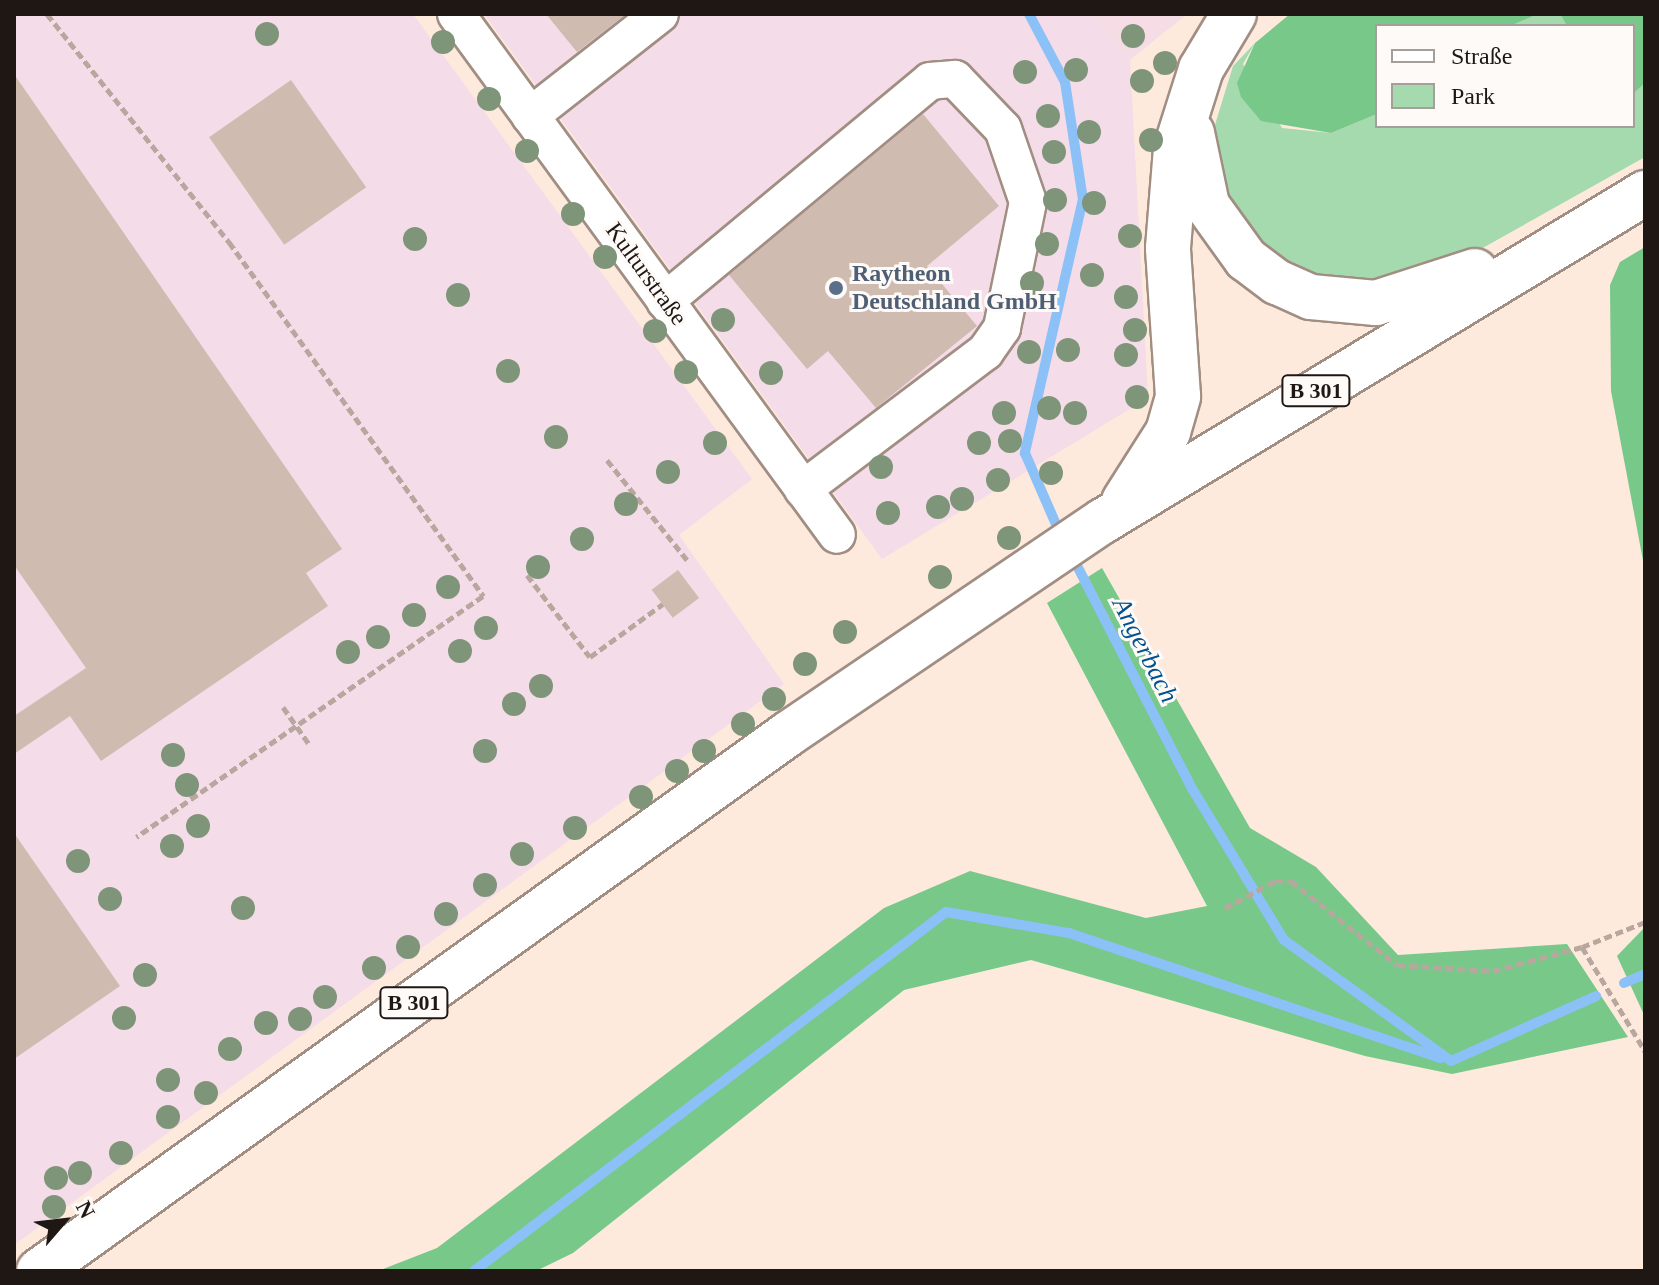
<!DOCTYPE html>
<html>
<head>
<meta charset="utf-8">
<style>
  body { margin:0 }
  #map { position:relative; width:1659px; height:1285px; overflow:hidden; background:#fee9dd; font-family:Georgia,serif }
  div>[style] { position:absolute }
  [style*='--x'] { left:calc(var(--x)*1px); top:calc(var(--y)*1px); width:calc(var(--w)*1px); rotate:calc(var(--a)*1deg) }
  .commercial>* { inset:0; background:#f5dce5 }
  .industrial>* { inset:0; background:#f4dce8 }
  .green>* { inset:0; background:#a4daad }
  .forest>* { inset:0; background:#78c889 }
  .stream>* { height:10px; margin:-5px; padding:0 5px; transform-origin:5px; border-radius:5px; background:#8cc1f8 }
  .building>* { inset:0; background:#cfbbaf; transform-origin:0 0 }
  .path>* { height:5px; margin-top:-2.5px; transform-origin:0; background:repeating-linear-gradient(90deg,#b8a79e 0 8px,transparent 0 12px) }
  .roads { filter:drop-shadow(2px 0 #a18e83) drop-shadow(-2px 0 #a18e83) drop-shadow(0 2px #a18e83) drop-shadow(0 -2px #a18e83) }
  .minor>* { height:36px; margin:-18px; padding:0 18px; transform-origin:18px; border-radius:18px; background:#fff }
  .major>* { height:44px; margin:-22px; padding:0 22px; transform-origin:22px; border-radius:22px; background:#fff }
  .trees>* { width:24px; height:24px; margin:-12px; border-radius:50%; background:#7f9579 }
  .dots>* { width:22px; height:22px; translate:-50% -50%; box-sizing:border-box; border:4px solid #fefaf8; border-radius:50% }
  span { translate:-50% -50%; white-space:nowrap; text-align:center; line-height:1.15; -webkit-text-stroke:6px #fefaf8; paint-order:stroke }
  .shield-label span { padding:2px 6px; background:#fefaf8; border:2px solid; border-radius:6px; -webkit-text-stroke-width:0 }
  .shield-label { font-size:22px; color:#1f1713; font-weight:700 }
  .street-label { font-size:24px; color:#1f1713 }
  .service-label { font-size:24px; color:#4e5e75; font-weight:700 }
  .left { translate:0 -50%; text-align:left }
  .water-label { font-size:26px; color:#03518e; font-style:italic }
  .frame { position:absolute; inset:0; border:16px solid #1f1713; pointer-events:none }
  .legend { position:absolute; left:1375px; top:24px; width:260px; height:104px; box-sizing:border-box; background:#fefaf8; border:2px solid #a59f9c; margin:0; padding:10px 14px; list-style:none; font-size:24px; color:#1f1713 }
  .legend li { display:flex; align-items:center; gap:16px; height:40px }
  .legend b { width:40px; border:2px solid #a59f9c }
  .north { position:absolute; left:24px; top:1181px; width:80px; height:80px; -webkit-text-stroke:6px #fefaf8; paint-order:stroke; rotate:62deg; font-size:22px; font-weight:700; line-height:32px; text-align:center; color:#1f1713 }
  .north::after { content:''; display:block; margin:auto; width:28px; height:36px; background:#1f1713; clip-path:polygon(50% 0,100% 100%,50% 72%,0 100%) }
</style>
</head>
<body>
<div id="map">
  <div class="commercial">
    <i style="clip-path:polygon(1090px 14px,1187px 14px,1130px 60px)"></i>
  </div>
  <div class="industrial">
    <i style="clip-path:polygon(14px 14px,413px 14px,752px 479px,679px 535px,784px 684px,14px 1245px)"></i>
    <i style="clip-path:polygon(484px 14px,1090px 14px,1130px 60px,1148px 398px,882px 559px)"></i>
  </div>
  <div class="green">
    <i style="clip-path:polygon(1538px 14px,1560px 14px,1567px 26px,1510px 26px)"></i>
    <i style="clip-path:polygon(1255px 43px,1243px 64px,1282px 128px,1331px 133px,1377px 114px,1377px 126px,1633px 126px,1633px 94px,1645px 83px,1645px 157px,1463px 259px,1343px 288px,1283px 267px,1231px 211px,1214px 161px,1214px 128px,1233px 66px)"></i>
  </div>
  <div class="forest">
    <i style="clip-path:polygon(1290px 14px,1538px 14px,1510px 26px,1377px 26px,1377px 114px,1331px 133px,1261px 121px,1241px 97px,1237px 83px,1255px 43px)"></i>
    <i style="clip-path:polygon(1560px 14px,1645px 14px,1645px 83px,1633px 94px,1633px 26px,1567px 26px)"></i>
    <i style="clip-path:polygon(1645px 247px,1645px 571px,1611px 391px,1610px 285px,1620px 262px)"></i>
    <i style="clip-path:polygon(1102px 568px,1250px 828px,1316px 867px,1398px 955px,1567px 944px,1628px 1037px,1452px 1074px,1365px 1056px,1031px 960px,904px 990px,573px 1253px,536px 1271px,378px 1271px,437px 1248px,884px 908px,970px 871px,1146px 918px,1207px 906px,1047px 603px)"></i>
    <i style="clip-path:polygon(1645px 927px,1645px 1017px,1617px 956px)"></i>
  </div>
  <div class="stream">
    <i style="--x:1029;--y:14;--w:77;--a:62.1"></i>
    <i style="--x:1065;--y:82;--w:118;--a:81.3"></i>
    <i style="--x:1083;--y:199;--w:261;--a:102.9"></i>
    <i style="--x:1025;--y:453;--w:93;--a:66.5"></i>
    <i style="--x:1072;--y:556;--w:263;--a:62.7"></i>
    <i style="--x:1193;--y:790;--w:175;--a:58.8"></i>
    <i style="--x:1284;--y:940;--w:206;--a:35.9"></i>
    <i style="--x:1624;--y:983;--w:23;--a:-23"></i>
    <i style="--x:1451;--y:1061;--w:159;--a:-24.1"></i>
    <i style="--x:474;--y:1271;--w:593;--a:-37.26"></i>
    <i style="--x:946;--y:912;--w:125;--a:9.7"></i>
    <i style="--x:1069;--y:933;--w:392;--a:18.6"></i>
  </div>
  <div class="building">
    <i style="clip-path:polygon(546px 14px,626px 14px,577px 52px)"></i>
    <i style="clip-path:polygon(14px 74px,342px 549px,306px 573px,328px 606px,101px 761px,70px 716px,14px 754px,14px 716px,86px 668px,14px 565px)"></i>
    <i style="left:291px;top:80px;width:131px;height:100px;rotate:55deg"></i>
    <i style="clip-path:polygon(923px 114px,999px 206px,927px 266px,977px 326px,876px 408px,828px 351px,807px 369px,729px 275px)"></i>
    <i style="left:678px;top:570px;width:35px;height:33px;rotate:53deg"></i>
    <i style="clip-path:polygon(14px 833px,120px 986px,14px 1059px)"></i>
  </div>
  <div class="path">
    <i style="--x:47;--y:14;--w:292;--a:51.4"></i>
    <i style="--x:229;--y:242;--w:436;--a:54.3"></i>
    <i style="--x:483;--y:596;--w:422;--a:145.2"></i>
    <i style="--x:607;--y:460;--w:128;--a:51.3"></i>
    <i style="--x:527;--y:575;--w:103;--a:52.5"></i>
    <i style="--x:590;--y:657;--w:90;--a:-36"></i>
    <i style="--x:283;--y:707;--w:45;--a:54.9"></i>
    <i style="--x:1225;--y:908;--w:57;--a:-28.4"></i>
    <i style="--x:1275;--y:881;--w:16;--a:0"></i>
    <i style="--x:1291;--y:881;--w:135;--a:38.4"></i>
    <i style="--x:1397;--y:965;--w:96;--a:3.6"></i>
    <i style="--x:1493;--y:971;--w:92;--a:-15.1"></i>
    <i style="--x:1582;--y:947;--w:122;--a:58.8"></i>
    <i style="--x:1582;--y:947;--w:68;--a:-21.6"></i>
  </div>
  <div class="roads">
    <div class="minor">
      <i style="--x:456;--y:14;--w:645;--a:53.82"></i>
      <i style="--x:530;--y:116;--w:165;--a:-38.1"></i>
      <i style="--x:665;--y:301;--w:344;--a:-39.7"></i>
      <i style="--x:930;--y:81;--w:25;--a:-5"></i>
      <i style="--x:955;--y:79;--w:69;--a:46.2"></i>
      <i style="--x:1003;--y:129;--w:77;--a:71.1"></i>
      <i style="--x:1028;--y:202;--w:129;--a:101.7"></i>
      <i style="--x:1002;--y:328;--w:29;--a:125"></i>
      <i style="--x:985;--y:352;--w:228;--a:143"></i>
    </div>
    <div class="major">
      <i style="--x:1192;--y:133;--w:74;--a:78.2"></i>
      <i style="--x:1207;--y:205;--w:67;--a:54.2"></i>
      <i style="--x:1246;--y:259;--w:39;--a:37"></i>
      <i style="--x:1277;--y:282;--w:37;--a:24"></i>
      <i style="--x:1311;--y:297;--w:65;--a:5.3"></i>
      <i style="--x:1376;--y:303;--w:104;--a:-17.9"></i>
      <i style="--x:1124;--y:501;--w:82;--a:-57.5"></i>
      <i style="--x:1168;--y:432;--w:37;--a:-74"></i>
      <i style="--x:1178;--y:396;--w:148;--a:-93.9"></i>
      <i style="--x:1168;--y:248;--w:100;--a:-85.4"></i>
      <i style="--x:1176;--y:148;--w:83;--a:-72.4"></i>
      <i style="--x:1201;--y:69;--w:64;--a:-59"></i>
      <i style="--x:39;--y:1271;--w:922;--a:-35.64"></i>
      <i style="--x:788;--y:734;--w:380;--a:-34.1"></i>
      <i style="--x:1103;--y:521;--w:634;--a:-31.18"></i>
    </div>
  </div>
  <div class="trees">
    <i style="left:267px;top:34px"></i>
    <i style="left:1133px;top:36px"></i>
    <i style="left:443px;top:42px"></i>
    <i style="left:1165px;top:63px"></i>
    <i style="left:1076px;top:70px"></i>
    <i style="left:1025px;top:72px"></i>
    <i style="left:1142px;top:81px"></i>
    <i style="left:489px;top:99px"></i>
    <i style="left:1048px;top:116px"></i>
    <i style="left:1089px;top:132px"></i>
    <i style="left:1151px;top:140px"></i>
    <i style="left:527px;top:151px"></i>
    <i style="left:1054px;top:152px"></i>
    <i style="left:1055px;top:200px"></i>
    <i style="left:1094px;top:203px"></i>
    <i style="left:573px;top:214px"></i>
    <i style="left:1130px;top:236px"></i>
    <i style="left:415px;top:239px"></i>
    <i style="left:1047px;top:244px"></i>
    <i style="left:605px;top:257px"></i>
    <i style="left:1092px;top:275px"></i>
    <i style="left:1032px;top:283px"></i>
    <i style="left:458px;top:295px"></i>
    <i style="left:1126px;top:297px"></i>
    <i style="left:723px;top:320px"></i>
    <i style="left:1135px;top:330px"></i>
    <i style="left:655px;top:331px"></i>
    <i style="left:1068px;top:350px"></i>
    <i style="left:1029px;top:352px"></i>
    <i style="left:1126px;top:355px"></i>
    <i style="left:508px;top:371px"></i>
    <i style="left:686px;top:372px"></i>
    <i style="left:771px;top:373px"></i>
    <i style="left:1137px;top:397px"></i>
    <i style="left:1049px;top:408px"></i>
    <i style="left:1004px;top:413px"></i>
    <i style="left:1075px;top:413px"></i>
    <i style="left:556px;top:437px"></i>
    <i style="left:1010px;top:441px"></i>
    <i style="left:715px;top:443px"></i>
    <i style="left:979px;top:443px"></i>
    <i style="left:881px;top:467px"></i>
    <i style="left:668px;top:472px"></i>
    <i style="left:1051px;top:473px"></i>
    <i style="left:998px;top:480px"></i>
    <i style="left:962px;top:499px"></i>
    <i style="left:626px;top:504px"></i>
    <i style="left:938px;top:507px"></i>
    <i style="left:888px;top:513px"></i>
    <i style="left:1009px;top:538px"></i>
    <i style="left:582px;top:539px"></i>
    <i style="left:538px;top:567px"></i>
    <i style="left:940px;top:577px"></i>
    <i style="left:448px;top:587px"></i>
    <i style="left:414px;top:615px"></i>
    <i style="left:486px;top:628px"></i>
    <i style="left:845px;top:632px"></i>
    <i style="left:378px;top:637px"></i>
    <i style="left:460px;top:651px"></i>
    <i style="left:348px;top:652px"></i>
    <i style="left:805px;top:664px"></i>
    <i style="left:541px;top:686px"></i>
    <i style="left:774px;top:699px"></i>
    <i style="left:514px;top:704px"></i>
    <i style="left:743px;top:724px"></i>
    <i style="left:485px;top:751px"></i>
    <i style="left:704px;top:751px"></i>
    <i style="left:173px;top:755px"></i>
    <i style="left:677px;top:771px"></i>
    <i style="left:187px;top:785px"></i>
    <i style="left:641px;top:797px"></i>
    <i style="left:198px;top:826px"></i>
    <i style="left:575px;top:828px"></i>
    <i style="left:172px;top:846px"></i>
    <i style="left:522px;top:854px"></i>
    <i style="left:78px;top:861px"></i>
    <i style="left:485px;top:885px"></i>
    <i style="left:110px;top:899px"></i>
    <i style="left:243px;top:908px"></i>
    <i style="left:446px;top:914px"></i>
    <i style="left:408px;top:947px"></i>
    <i style="left:374px;top:968px"></i>
    <i style="left:145px;top:975px"></i>
    <i style="left:325px;top:997px"></i>
    <i style="left:124px;top:1018px"></i>
    <i style="left:300px;top:1019px"></i>
    <i style="left:266px;top:1023px"></i>
    <i style="left:230px;top:1049px"></i>
    <i style="left:168px;top:1080px"></i>
    <i style="left:206px;top:1093px"></i>
    <i style="left:168px;top:1117px"></i>
    <i style="left:121px;top:1153px"></i>
    <i style="left:80px;top:1173px"></i>
    <i style="left:56px;top:1178px"></i>
    <i style="left:54px;top:1207px"></i>
  </div>
  <div class="dots">
    <i style="left:836px;top:288px;background:#5c6f8a"></i>
  </div>
  <div class="shield-label">
    <span style="left:1316px;top:391px">B 301</span>
    <span style="left:414px;top:1003px">B 301</span>
  </div>
  <div class="street-label">
    <span style="left:646px;top:274px;rotate:54deg">Kulturstraße</span>
  </div>
  <div class="service-label">
    <span class="left" style="left:852px;top:288px">Raytheon<br>Deutschland GmbH</span>
  </div>
  <div class="water-label">
    <span style="left:1145px;top:650px;rotate:63deg">Angerbach</span>
  </div>
  <div class="frame"></div>
  <ul class="legend">
  <li><b style="height:10px;background:#fff"></b>Straße</li>
  <li><b style="height:22px;background:#a4daad"></b>Park</li>
  </ul>
  <div class="north">N</div>
</div>
</body>
</html>
